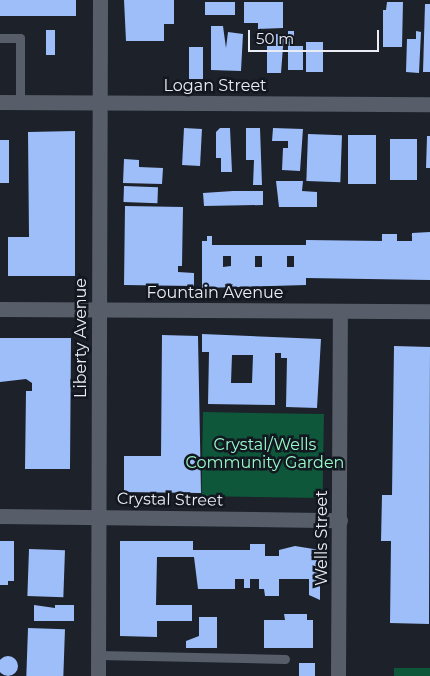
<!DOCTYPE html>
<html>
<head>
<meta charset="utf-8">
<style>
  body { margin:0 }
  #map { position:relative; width:430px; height:676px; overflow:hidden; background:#1c212a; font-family:Montserrat,sans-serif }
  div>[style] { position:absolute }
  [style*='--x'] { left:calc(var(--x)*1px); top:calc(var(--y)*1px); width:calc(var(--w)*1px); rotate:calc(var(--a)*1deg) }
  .green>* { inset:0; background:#0f573a; transform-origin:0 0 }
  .building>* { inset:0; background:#9ebefa; transform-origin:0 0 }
  .round { border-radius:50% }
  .lane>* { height:9px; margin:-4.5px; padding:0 4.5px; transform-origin:4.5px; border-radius:4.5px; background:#585e69 }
  .street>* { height:15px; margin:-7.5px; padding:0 7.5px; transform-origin:7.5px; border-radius:7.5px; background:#585e69 }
  .secondary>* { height:15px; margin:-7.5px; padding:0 7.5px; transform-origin:7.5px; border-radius:7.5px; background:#585e69 }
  span { translate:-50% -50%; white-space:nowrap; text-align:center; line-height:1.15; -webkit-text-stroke:5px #131720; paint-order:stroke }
  .street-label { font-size:16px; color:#eaedf4 }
  .park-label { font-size:16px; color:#98fac9 }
  .scale { position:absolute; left:248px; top:30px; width:131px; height:22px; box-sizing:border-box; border:2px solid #eaedf4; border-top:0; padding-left:6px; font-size:15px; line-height:18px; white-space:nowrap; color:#eaedf4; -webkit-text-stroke:4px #131720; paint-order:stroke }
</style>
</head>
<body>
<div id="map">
  <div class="green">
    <i style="left:203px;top:412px;width:121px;height:84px;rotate:1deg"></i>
    <i style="left:394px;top:668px;width:36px;height:8px"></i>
  </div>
  <div class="building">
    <i style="left:0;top:0;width:76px;height:16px"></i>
    <i style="clip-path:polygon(124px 0,174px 0,174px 24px,164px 24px,164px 41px,126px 41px)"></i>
    <i style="left:205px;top:2px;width:30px;height:13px"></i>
    <i style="clip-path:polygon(244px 2px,283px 2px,283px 28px,258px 29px,258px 23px,244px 23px)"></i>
    <i style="clip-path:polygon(387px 2px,403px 2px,402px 47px,383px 47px,383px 10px,386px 10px)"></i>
    <i style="clip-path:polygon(425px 4px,430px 4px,430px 72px,423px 72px)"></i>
    <i style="clip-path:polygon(211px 26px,223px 26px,226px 48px,228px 32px,243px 34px,241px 71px,211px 70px)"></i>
    <i style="left:46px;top:30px;width:9px;height:25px"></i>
    <i style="clip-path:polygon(288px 31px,294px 31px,294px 46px,303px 46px,303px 70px,288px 70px)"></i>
    <i style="clip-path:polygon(416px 31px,421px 32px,419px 73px,406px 72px,407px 39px,416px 39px)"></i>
    <i style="clip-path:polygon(276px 34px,284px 34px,281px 73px,267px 73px,267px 46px,276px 46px)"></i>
    <i style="left:306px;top:42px;width:17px;height:30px"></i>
    <i style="left:189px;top:47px;width:14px;height:32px"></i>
    <i style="left:184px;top:128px;width:18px;height:37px;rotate:3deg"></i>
    <i style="clip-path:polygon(220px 128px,230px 128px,232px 172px,221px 172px,221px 158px,216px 158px,216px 132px)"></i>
    <i style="clip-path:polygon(246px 128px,260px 128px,262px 185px,253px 185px,254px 160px,246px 160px)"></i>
    <i style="clip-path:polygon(273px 128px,303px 129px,300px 171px,282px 170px,283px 148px,288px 148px,288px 141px,272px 141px)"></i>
    <i style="clip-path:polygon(75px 131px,75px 276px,8px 276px,8px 237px,29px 237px,28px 132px)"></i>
    <i style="left:308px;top:134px;width:34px;height:47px;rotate:2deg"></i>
    <i style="left:348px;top:135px;width:28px;height:49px"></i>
    <i style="clip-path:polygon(427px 136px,430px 136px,430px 168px,426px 168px)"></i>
    <i style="left:390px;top:139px;width:27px;height:41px"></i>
    <i style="left:0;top:140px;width:9px;height:43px"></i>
    <i style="clip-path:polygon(124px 159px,139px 160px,139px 167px,163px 168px,162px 184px,123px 183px)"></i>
    <i style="clip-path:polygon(276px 181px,303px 181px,302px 191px,317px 192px,317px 207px,279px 207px)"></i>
    <i style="left:124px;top:186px;width:34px;height:16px;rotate:2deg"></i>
    <i style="clip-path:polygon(233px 191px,263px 191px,263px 205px,204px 206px,203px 193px)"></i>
    <i style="clip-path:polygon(125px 206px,183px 207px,182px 266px,178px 266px,178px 272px,194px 273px,194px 286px,124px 285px)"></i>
    <i style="clip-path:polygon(evenodd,430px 232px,430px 280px,306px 278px,306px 285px,202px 288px,202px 241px,207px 241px,207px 236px,212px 236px,212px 245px,306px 245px,306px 240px,382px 241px,382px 234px,397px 234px,397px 241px,412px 241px,412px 233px,430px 232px,223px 256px,231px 256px,231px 266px,223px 267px,223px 256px,430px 232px,255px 256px,262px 256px,262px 267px,255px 267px,255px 256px,430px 232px,287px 256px,294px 256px,294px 267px,287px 267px,287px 256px)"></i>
    <i style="clip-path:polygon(evenodd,202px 334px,321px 339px,317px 408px,286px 407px,287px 358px,281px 358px,281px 353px,275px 353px,275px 405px,208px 404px,209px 352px,202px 352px,202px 334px,232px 355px,253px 355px,252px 383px,231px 383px,232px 355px)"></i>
    <i style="clip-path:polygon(162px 335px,198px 336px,201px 493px,124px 492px,124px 456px,161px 456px)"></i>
    <i style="clip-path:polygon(0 338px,71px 338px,70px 469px,25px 469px,26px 391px,32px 391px,32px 383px,26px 379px,0 382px)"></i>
    <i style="clip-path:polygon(394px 346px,430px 347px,429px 624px,390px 623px,391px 541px,381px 541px,382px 495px,392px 495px)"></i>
    <i style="clip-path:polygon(0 541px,14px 541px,14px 581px,8px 581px,8px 585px,0 585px)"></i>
    <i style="clip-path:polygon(120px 541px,193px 541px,193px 550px,250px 550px,250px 544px,265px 544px,265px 556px,279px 556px,279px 550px,295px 546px,320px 550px,320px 600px,309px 595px,309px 579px,279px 579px,279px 596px,265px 596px,264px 589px,259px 589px,259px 579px,250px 579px,250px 588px,244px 588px,244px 579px,235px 579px,235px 589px,198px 589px,194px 557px,157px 557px,156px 605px,192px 605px,192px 621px,157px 621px,157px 637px,120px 636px)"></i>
    <i style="left:29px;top:549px;width:36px;height:47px;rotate:2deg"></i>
    <i style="clip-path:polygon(34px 605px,55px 608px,55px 605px,74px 605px,74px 621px,34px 621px)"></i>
    <i style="clip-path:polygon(284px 614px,307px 614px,307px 620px,313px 620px,313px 648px,264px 648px,264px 620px,285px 620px)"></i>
    <i style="clip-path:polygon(199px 617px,217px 617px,217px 648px,186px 648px,186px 641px,199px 636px)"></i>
    <i style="left:28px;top:628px;width:37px;height:48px;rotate:2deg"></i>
    <i class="round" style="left:-2px;top:656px;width:20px;height:20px"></i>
    <i style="left:299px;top:663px;width:16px;height:13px"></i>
  </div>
  <div class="lane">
    <i style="--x:0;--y:38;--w:20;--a:0"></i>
    <i style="--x:20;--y:38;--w:64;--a:90"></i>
    <i style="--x:99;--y:655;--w:186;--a:1.2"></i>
  </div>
  <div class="street">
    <i style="--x:0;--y:102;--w:430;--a:0.3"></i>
    <i style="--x:0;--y:309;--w:430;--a:0.3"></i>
    <i style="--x:0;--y:516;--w:340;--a:0.7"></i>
    <i style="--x:338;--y:676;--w:365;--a:-89.7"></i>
  </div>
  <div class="secondary">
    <i style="--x:98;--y:676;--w:676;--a:-89.83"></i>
  </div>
  <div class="street-label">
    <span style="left:215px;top:86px">Logan Street</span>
    <span style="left:215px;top:293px">Fountain Avenue</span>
    <span style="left:81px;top:338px;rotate:-90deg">Liberty Avenue</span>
    <span style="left:170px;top:500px;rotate:1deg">Crystal Street</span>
    <span style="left:322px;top:538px;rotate:-90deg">Wells Street</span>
  </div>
  <div class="park-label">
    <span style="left:265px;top:454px">Crystal/Wells<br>Community Garden</span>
  </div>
  <div class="scale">50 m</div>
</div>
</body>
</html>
